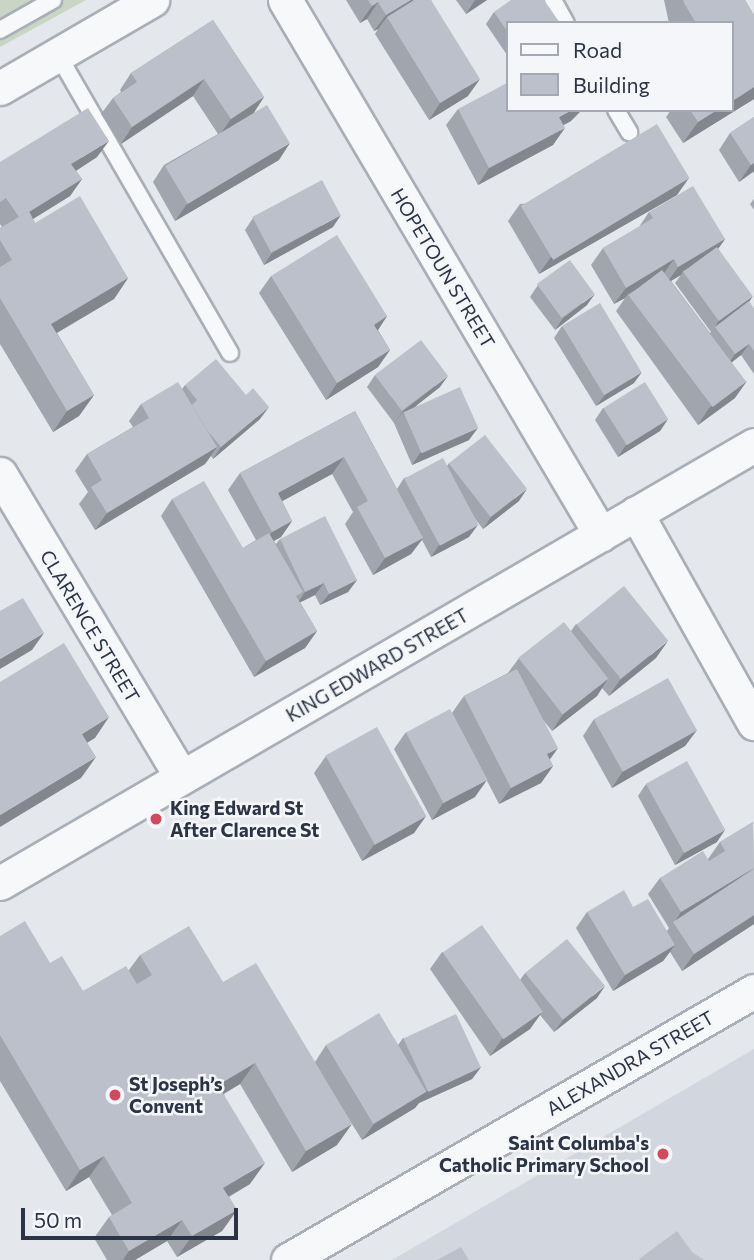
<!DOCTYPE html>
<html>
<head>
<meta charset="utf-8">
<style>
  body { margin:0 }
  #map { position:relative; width:754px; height:1260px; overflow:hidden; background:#e4e7ec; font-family:Commissioner,sans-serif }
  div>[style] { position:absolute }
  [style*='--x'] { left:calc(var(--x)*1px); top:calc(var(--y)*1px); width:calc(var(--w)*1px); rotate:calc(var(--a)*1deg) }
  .built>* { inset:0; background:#d2d6de }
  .green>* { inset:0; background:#c9d6c5 }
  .roads { filter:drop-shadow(2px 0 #a9aeb7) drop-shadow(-2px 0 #a9aeb7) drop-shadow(0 2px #a9aeb7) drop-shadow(0 -2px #a9aeb7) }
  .lane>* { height:16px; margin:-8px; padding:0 8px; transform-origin:8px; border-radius:8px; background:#f7f8fa }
  .street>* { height:33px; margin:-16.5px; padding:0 16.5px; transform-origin:16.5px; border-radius:16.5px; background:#f7f8fa }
  .wall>* { inset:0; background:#a1a5ae }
  .shaded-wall>* { inset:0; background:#83868d }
  .building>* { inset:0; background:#bbc0ca; transform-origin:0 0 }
  .dots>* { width:19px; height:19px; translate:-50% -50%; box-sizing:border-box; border:4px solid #f4f6f9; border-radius:50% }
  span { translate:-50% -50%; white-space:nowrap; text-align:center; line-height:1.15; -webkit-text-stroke:5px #f4f6f9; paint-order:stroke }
  .street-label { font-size:19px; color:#2b3445 }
  .poi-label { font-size:19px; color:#2b3445; font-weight:700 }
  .left { translate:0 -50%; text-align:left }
  .right { translate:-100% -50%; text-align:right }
  .legend { position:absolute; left:506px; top:21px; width:228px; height:91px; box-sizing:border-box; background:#f4f6f9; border:2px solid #a4a8b1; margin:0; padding:9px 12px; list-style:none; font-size:21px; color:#2b3445 }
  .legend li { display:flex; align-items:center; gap:14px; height:35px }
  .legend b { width:35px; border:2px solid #a4a8b1 }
  .scale { position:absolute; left:21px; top:1208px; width:217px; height:32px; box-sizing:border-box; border:4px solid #2b3445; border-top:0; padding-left:9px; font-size:21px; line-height:24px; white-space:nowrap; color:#2b3445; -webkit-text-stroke:5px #f4f6f9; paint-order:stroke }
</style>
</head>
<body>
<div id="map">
  <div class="built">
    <i style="clip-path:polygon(754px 1049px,754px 1260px,392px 1260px)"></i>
  </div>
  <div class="green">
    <i style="clip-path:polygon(0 0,86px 0,0 47px)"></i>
  </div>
  <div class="roads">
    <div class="lane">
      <i style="--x:553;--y:0;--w:26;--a:61"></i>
      <i style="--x:0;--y:30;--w:61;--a:-29.5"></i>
      <i style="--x:58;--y:55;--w:344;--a:60"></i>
      <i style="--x:616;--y:110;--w:26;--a:59"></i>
    </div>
    <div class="street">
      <i style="--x:285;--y:0;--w:621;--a:59.43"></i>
      <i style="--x:0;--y:88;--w:176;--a:-30.1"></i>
      <i style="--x:0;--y:474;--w:353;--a:59.1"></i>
      <i style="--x:636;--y:513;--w:241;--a:60.7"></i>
      <i style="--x:0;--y:883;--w:872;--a:-30.15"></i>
      <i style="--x:288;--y:1260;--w:538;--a:-30"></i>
    </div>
  </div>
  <div class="wall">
    <i style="clip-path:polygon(346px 0,431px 0,468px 96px,429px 120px,375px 34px,378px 29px,374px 31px,367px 19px,360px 23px)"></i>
    <i style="clip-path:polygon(456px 0,487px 0,466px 14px)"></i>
    <i style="clip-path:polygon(664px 0,745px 0,754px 15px,754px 99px,683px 143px,666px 117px,671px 110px,731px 110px,731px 23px,669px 23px)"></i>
    <i style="clip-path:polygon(494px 12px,507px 23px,507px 55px,486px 24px)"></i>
    <i style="clip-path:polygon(213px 20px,264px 97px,254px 112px,279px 160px,175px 221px,153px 182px,164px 165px,218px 134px,193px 96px,121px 144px,101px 114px,113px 98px,121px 92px,120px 90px,131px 73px)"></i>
    <i style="clip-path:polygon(458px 109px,571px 121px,563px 125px,553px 145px,478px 185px,446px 125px)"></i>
    <i style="clip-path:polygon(754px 117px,754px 173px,753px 172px,739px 182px,719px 150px,730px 133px)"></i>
    <i style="clip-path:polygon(97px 157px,76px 171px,82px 179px,70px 196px,33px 219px,35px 223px,128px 278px,114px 299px,57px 333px,94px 395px,79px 416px,53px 432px,0 344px,0 228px,2px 227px,0 224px,0 162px)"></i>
    <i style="clip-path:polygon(677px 195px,539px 274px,508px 221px,520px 204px)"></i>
    <i style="clip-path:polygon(754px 199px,754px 210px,750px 204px)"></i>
    <i style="clip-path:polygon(evenodd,649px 212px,725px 239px,718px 249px,749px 302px,754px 309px,754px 374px,741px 355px,732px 362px,735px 398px,698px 425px,616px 311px,625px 298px,614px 304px,591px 265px,603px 248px,639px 227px,649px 212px,681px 275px,675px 283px,711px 332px,710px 333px,671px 281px,681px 275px)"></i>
    <i style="clip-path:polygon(253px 218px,333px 227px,264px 265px,245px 230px)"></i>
    <i style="clip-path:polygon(271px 276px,387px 316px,378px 330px,390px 350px,378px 367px,326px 400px,259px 293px)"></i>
    <i style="clip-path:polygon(538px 285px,587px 305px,555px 330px,530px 297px)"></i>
    <i style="clip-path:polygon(562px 326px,634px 383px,596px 406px,554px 338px)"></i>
    <i style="clip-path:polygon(375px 375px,440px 387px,416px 406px,469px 440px,412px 465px,394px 423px,395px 422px,394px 423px,367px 387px)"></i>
    <i style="clip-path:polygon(185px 385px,260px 419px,213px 459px,211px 456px,205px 464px,95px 530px,79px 504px,88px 492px,75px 471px,87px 454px,133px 427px,129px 421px,141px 404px,182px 389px)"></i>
    <i style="clip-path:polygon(603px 408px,668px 419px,660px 431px,618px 457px,595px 420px)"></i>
    <i style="clip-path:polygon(355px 411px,397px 489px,404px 478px,447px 466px,449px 463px,519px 501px,483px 529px,473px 516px,469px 537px,431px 557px,422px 540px,411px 554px,373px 575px,345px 524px,353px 512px,332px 474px,282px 501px,292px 521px,281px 537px,274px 541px,276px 544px,280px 539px,357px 580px,348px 592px,320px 605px,315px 595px,300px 602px,317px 631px,305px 648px,254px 677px,161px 516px,172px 499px,243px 548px,256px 540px,228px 490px,240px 473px)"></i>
    <i style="clip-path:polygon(576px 624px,656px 658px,609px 696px,602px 688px,597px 696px,552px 731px,544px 721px,550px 760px,553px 766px,541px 783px,499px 804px,452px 713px,464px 696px,508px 673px,519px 658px,571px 631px)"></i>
    <i style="clip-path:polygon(594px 719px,697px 730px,685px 746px,612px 788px,583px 736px)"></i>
    <i style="clip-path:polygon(406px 732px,475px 797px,432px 820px,394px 749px)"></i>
    <i style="clip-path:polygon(326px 756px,426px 816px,414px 833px,362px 861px,314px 773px)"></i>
    <i style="clip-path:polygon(646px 784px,717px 842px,675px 865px,638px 796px)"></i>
    <i style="clip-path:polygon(753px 822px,754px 924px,682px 971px,670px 952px,663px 961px,613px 991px,576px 928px,587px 912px,633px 907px,667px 931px,669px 928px,648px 894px,660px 878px,708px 859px,720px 842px)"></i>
    <i style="clip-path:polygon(0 936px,50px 963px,83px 991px,129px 970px,140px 955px,223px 982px,315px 1062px,326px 1045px,398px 1045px,403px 1038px,481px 1067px,472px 1079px,419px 1103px,415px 1108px,362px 1140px,342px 1108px,337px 1145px,292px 1172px,240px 1084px,224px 1094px,250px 1184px,229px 1197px,237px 1210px,222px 1231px,177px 1257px,167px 1241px,135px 1260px,107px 1260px,94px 1238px,109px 1217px,112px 1215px,89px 1177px,66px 1191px,0 1081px)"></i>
    <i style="clip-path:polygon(442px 952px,520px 980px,525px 973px,597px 998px,554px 1032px,540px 1015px,530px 1029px,490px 1056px,430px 969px)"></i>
  </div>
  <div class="shaded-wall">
    <i style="clip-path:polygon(411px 0,421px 0,387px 17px,378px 29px,374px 31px,386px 15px)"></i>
    <i style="clip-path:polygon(475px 0,487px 0,466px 14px)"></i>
    <i style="clip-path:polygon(378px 2px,367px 19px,360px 23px,372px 6px)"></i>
    <i style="clip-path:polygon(204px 79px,193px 96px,121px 144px,132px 127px)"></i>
    <i style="clip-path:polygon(480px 79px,468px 96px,429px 120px,440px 103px)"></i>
    <i style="clip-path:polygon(754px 87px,754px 99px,683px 143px,698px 122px,717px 110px,731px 110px,731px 102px)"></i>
    <i style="clip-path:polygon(264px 97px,253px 114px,219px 136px,231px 119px)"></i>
    <i style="clip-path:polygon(572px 110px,582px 110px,571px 121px,547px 134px,559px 117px)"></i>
    <i style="clip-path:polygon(565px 128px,553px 145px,478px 185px,489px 168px)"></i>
    <i style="clip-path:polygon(109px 141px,97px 157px,60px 181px,71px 164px)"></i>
    <i style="clip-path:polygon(290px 143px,279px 160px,175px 221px,187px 204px)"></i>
    <i style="clip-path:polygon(754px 163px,754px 171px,739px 182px,751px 165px)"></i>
    <i style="clip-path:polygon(689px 178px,677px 195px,539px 274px,551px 257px)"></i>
    <i style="clip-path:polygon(82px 179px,70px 196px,7px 235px,19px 218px)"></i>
    <i style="clip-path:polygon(341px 215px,333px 227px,264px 265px,272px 253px)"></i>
    <i style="clip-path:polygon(725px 239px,713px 256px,683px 271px,681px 275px,667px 283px,678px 267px)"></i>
    <i style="clip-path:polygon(674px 259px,662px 276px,628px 294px,625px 298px,614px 304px,626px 288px)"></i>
    <i style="clip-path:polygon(128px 278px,114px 299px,36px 345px,51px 324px)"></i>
    <i style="clip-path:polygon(595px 294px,587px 305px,555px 330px,563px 318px)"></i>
    <i style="clip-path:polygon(753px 296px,745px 308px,715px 327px,719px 320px)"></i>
    <i style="clip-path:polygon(387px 316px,376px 333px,374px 325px)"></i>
    <i style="clip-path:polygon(749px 344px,741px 355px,727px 366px,735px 354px)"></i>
    <i style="clip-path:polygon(390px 350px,378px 367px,326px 400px,337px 383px)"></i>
    <i style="clip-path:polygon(642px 372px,634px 383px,596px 406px,605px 395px)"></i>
    <i style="clip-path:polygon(448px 376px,440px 387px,404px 415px,403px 412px,394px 423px,403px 411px)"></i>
    <i style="clip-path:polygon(747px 381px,735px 398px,698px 425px,709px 408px)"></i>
    <i style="clip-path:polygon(94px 395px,79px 416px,53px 432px,67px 411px)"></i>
    <i style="clip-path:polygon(269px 407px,260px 419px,213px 459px,221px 447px)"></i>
    <i style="clip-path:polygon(668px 419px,660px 431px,618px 457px,626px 445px)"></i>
    <i style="clip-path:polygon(478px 428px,469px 440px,412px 465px,420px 453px)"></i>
    <i style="clip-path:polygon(217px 447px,205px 464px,95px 530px,107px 513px)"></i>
    <i style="clip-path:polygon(344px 457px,332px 474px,266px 510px,278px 493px)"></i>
    <i style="clip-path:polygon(527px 489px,519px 501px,483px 529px,491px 517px)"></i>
    <i style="clip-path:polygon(292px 521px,281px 537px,260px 548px,272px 532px)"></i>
    <i style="clip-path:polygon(478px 525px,469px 537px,431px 557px,439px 545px)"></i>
    <i style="clip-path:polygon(423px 538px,411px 554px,373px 575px,385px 558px)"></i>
    <i style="clip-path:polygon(357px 580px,348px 592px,320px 605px,329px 594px)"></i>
    <i style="clip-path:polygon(324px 583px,315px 595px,297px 604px,305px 592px)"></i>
    <i style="clip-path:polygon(317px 631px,305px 648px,254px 677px,266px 661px)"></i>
    <i style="clip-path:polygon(44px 633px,32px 650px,0 669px,0 659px)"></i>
    <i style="clip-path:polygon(668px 641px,656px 658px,609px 696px,620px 680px)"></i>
    <i style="clip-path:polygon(608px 679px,597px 696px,552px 731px,563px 714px)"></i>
    <i style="clip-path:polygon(109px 717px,95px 738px,67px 755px,82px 734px)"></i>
    <i style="clip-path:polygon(697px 730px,685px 746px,612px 788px,623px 771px)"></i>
    <i style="clip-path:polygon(558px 748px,546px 765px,547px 754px)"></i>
    <i style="clip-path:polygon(96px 757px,81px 778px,0 827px,0 815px)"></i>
    <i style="clip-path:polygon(553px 766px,541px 783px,499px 804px,511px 788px)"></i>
    <i style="clip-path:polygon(487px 780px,475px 797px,432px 820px,443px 803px)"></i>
    <i style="clip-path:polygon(426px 816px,414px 833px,362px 861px,374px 845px)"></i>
    <i style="clip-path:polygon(725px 830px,717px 842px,675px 865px,684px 853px)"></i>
    <i style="clip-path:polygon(754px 868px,674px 923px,681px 912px)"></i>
    <i style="clip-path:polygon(754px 915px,754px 924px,682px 971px,694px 954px)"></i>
    <i style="clip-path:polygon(675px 945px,663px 961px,613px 991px,625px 975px)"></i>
    <i style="clip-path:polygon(605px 986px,597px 998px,554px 1032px,563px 1020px)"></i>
    <i style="clip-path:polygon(542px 1012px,530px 1029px,490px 1056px,502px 1039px)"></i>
    <i style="clip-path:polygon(255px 1063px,240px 1084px,204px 1105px,218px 1085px)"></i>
    <i style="clip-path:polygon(481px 1067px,472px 1079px,419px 1103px,415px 1108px,362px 1140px,374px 1124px,427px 1091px)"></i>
    <i style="clip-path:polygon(352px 1124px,337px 1145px,292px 1172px,306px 1151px)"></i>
    <i style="clip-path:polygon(104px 1156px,89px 1177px,66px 1191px,80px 1170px)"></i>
    <i style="clip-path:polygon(265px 1163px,250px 1184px,208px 1208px,223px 1188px)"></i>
    <i style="clip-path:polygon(237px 1210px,222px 1231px,177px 1257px,192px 1236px)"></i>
    <i style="clip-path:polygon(182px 1220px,167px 1241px,135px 1260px,123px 1260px,129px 1251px)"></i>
  </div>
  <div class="building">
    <i style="clip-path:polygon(368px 0,411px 0,386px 15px,378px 2px,372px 6px)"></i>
    <i style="clip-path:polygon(414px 0,431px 0,480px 79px,440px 103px,387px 17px)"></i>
    <i style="clip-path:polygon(511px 0,544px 0,560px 23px,507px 23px,507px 31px,494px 12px)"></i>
    <i style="clip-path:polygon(683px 0,745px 0,754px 15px,754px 87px,731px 102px,731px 23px,696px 23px,684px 3px)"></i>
    <i style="clip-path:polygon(213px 20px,264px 97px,231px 119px,204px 79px,132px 127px,113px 98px,137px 82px,131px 73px)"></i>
    <i style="clip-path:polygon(507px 83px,507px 110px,572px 110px,559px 117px,565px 128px,489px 168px,458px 109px)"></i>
    <i style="left:267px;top:105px;width:44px;height:119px;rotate:59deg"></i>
    <i style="clip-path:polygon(88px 108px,109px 141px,71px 164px,82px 179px,29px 212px,29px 211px,19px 217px,6px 198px,0 202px,0 162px)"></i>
    <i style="clip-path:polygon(690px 110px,717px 110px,698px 122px)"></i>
    <i style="clip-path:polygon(754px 117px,754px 163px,751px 165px,730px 133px)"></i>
    <i style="left:657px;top:124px;width:63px;height:159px;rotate:59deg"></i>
    <i style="left:322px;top:180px;width:40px;height:79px;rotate:62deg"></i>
    <i style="clip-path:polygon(693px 186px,725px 239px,678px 267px,674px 259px,626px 288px,603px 248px,653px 218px,649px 212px)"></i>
    <i style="clip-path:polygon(80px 196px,128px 278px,51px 324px,94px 395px,67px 411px,0 298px,0 267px,12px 260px,0 240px,0 228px,29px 211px,35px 223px)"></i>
    <i style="clip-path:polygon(337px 235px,387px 316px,374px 325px,390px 350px,337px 383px,271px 276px)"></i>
    <i style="left:717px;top:247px;width:61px;height:42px;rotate:54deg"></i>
    <i style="left:570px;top:260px;width:42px;height:41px;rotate:54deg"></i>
    <i style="left:662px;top:270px;width:140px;height:42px;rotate:53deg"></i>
    <i style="clip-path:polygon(749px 301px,754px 309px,754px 351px,749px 344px,735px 354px,715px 327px)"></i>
    <i style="left:600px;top:303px;width:81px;height:44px;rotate:59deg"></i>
    <i style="left:421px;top:340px;width:45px;height:58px;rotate:53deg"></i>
    <i style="clip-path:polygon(216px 359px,246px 395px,253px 388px,269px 407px,221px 447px,207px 430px,192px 405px,197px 400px,185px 385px)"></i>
    <i style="clip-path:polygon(178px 382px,217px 447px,107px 513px,91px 487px,102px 480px,87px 454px,149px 418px,141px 404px)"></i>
    <i style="left:645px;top:382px;width:44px;height:49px;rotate:58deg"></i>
    <i style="left:460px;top:387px;width:45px;height:62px;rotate:66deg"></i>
    <i style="clip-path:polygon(355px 411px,423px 538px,385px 558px,357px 507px,368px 501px,344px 457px,278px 493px,292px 521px,272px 532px,240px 473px)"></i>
    <i style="left:485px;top:435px;width:68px;height:46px;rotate:52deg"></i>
    <i style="left:443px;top:458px;width:76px;height:44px;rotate:62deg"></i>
    <i style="clip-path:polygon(204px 481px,243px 548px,269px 533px,303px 592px,296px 596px,317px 631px,266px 661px,172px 499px)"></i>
    <i style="clip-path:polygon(325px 516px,357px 580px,329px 594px,324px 583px,305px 592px,280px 539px)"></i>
    <i style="left:624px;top:586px;width:70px;height:61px;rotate:51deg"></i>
    <i style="clip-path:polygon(23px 598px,44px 633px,0 659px,0 611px)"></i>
    <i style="left:564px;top:622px;width:72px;height:58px;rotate:52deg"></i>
    <i style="clip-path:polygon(64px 643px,109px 717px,82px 734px,96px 757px,0 815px,0 682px)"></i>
    <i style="clip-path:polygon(517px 669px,558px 748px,547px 754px,553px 766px,511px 788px,464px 696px)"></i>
    <i style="left:668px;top:678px;width:60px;height:85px;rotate:61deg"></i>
    <i style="left:450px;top:709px;width:80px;height:50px;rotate:62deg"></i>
    <i style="left:377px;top:727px;width:102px;height:59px;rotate:61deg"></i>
    <i style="left:687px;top:761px;width:79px;height:47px;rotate:61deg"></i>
    <i style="clip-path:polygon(753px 822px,754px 868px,681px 912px,660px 878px,703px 851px,709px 861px,725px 851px,720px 842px)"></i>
    <i style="clip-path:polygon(754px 869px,754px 915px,694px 954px,673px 922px)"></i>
    <i style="clip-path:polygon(624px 890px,633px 907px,648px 899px,675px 945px,625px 975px,587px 912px)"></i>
    <i style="clip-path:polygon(25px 921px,50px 963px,62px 956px,83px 991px,126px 966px,137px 984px,152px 975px,140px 955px,189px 926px,223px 982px,256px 963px,352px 1124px,306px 1151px,255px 1063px,218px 1085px,265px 1163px,223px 1188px,237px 1210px,192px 1236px,182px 1220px,129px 1251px,109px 1217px,132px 1203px,104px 1156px,80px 1170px,0 1035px,0 936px)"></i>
    <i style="left:482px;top:925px;width:106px;height:48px;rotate:55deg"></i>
    <i style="left:567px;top:939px;width:60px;height:54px;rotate:51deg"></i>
    <i style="left:379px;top:1013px;width:92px;height:62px;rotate:59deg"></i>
    <i style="left:456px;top:1014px;width:59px;height:58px;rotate:65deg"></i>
    <i style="clip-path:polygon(677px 1231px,692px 1252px,704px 1260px,640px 1260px,639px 1259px)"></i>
    <i style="clip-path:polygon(461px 1247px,469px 1260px,437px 1260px)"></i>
  </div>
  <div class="dots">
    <i style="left:156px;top:819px;background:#d1495b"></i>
    <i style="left:115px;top:1095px;background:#d1495b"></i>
    <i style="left:663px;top:1154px;background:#d1495b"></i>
  </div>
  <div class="street-label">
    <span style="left:443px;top:268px;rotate:59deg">HOPETOUN STREET</span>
    <span style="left:90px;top:626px;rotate:59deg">CLARENCE STREET</span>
    <span style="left:377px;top:665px;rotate:-30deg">KING EDWARD STREET</span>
    <span style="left:630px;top:1063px;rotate:-30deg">ALEXANDRA STREET</span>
  </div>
  <div class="poi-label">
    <span class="left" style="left:170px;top:819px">King Edward St<br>After Clarence St</span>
    <span class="left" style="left:129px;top:1095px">St Joseph’s<br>Convent</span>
    <span class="right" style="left:649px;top:1154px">Saint Columba's<br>Catholic Primary School</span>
  </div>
  <ul class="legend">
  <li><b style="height:9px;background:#f7f8fa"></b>Road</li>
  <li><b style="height:19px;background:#bbc0ca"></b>Building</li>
  </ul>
  <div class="scale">50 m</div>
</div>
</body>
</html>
